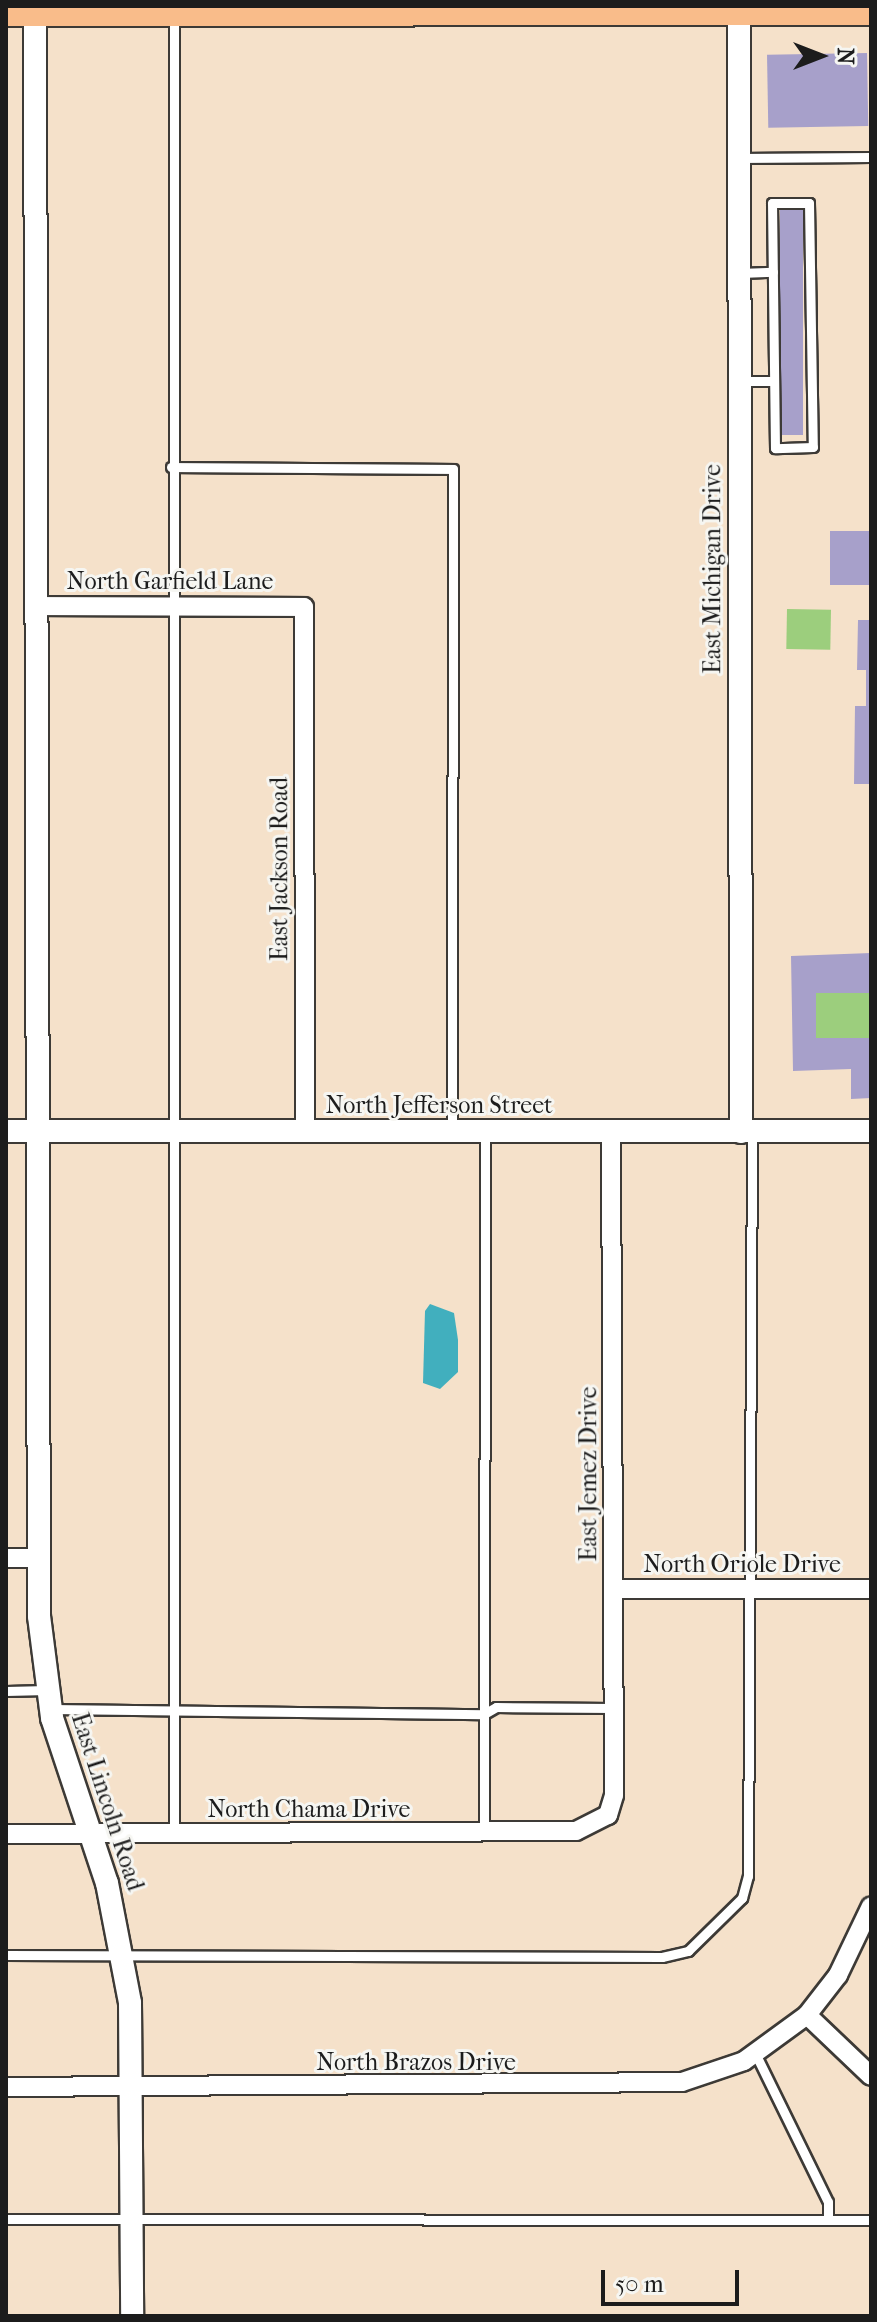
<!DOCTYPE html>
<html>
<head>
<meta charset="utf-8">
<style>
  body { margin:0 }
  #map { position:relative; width:877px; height:2322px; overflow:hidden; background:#f5e1ca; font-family:"IM FELL French Canon",serif }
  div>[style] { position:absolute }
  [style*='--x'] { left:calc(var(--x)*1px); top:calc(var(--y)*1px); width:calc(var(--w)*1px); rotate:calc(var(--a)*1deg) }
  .green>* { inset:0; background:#9cce7d; transform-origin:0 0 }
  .water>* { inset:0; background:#41afbe }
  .building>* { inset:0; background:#a7a0ca; transform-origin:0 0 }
  .roads { filter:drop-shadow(2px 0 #3d3a36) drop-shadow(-2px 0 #3d3a36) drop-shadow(0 2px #3d3a36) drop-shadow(0 -2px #3d3a36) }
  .service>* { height:9px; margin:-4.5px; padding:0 4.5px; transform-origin:4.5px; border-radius:4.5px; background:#fff }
  .minor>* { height:18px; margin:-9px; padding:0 9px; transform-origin:9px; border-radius:9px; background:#fff }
  .tertiary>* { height:22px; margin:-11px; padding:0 11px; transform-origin:11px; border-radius:11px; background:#fff }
  .primary>* { height:26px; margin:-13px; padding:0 13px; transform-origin:13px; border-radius:13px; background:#f9bc8a }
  span { translate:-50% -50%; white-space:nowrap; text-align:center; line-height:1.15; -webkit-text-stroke:6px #f6f6f2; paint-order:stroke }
  .street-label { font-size:24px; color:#1c1c1c }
  .frame { position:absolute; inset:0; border:8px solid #1c1c1c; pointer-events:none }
  .north { position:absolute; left:781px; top:16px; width:80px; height:80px; -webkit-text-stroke:6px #f6f6f2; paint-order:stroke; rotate:90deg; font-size:22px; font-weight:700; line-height:32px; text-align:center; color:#1c1c1c }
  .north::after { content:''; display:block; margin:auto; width:28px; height:36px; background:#1c1c1c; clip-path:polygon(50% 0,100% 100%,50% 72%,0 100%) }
  .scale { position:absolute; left:601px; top:2270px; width:138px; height:36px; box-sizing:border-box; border:4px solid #1c1c1c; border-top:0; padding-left:10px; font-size:24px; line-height:28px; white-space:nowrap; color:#1c1c1c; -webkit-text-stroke:6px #f6f6f2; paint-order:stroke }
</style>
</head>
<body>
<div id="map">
  <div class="green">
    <i style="left:787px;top:609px;width:44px;height:40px;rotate:1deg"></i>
    <i style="left:816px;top:993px;width:55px;height:45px"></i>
  </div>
  <div class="water">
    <i style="clip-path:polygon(430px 1304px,454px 1313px,458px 1340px,458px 1372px,440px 1389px,423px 1383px,425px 1311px)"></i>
  </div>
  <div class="building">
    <i style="left:867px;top:53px;width:73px;height:100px;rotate:89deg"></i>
    <i style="left:780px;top:209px;width:23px;height:226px"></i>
    <i style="left:830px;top:531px;width:41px;height:54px"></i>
    <i style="clip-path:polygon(858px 620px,871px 620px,871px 784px,854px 784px,855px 706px,866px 706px,866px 670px,857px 670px)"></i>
    <i style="clip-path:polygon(871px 953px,871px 993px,816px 993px,816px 1038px,871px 1038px,871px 1098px,851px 1099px,851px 1069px,793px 1071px,791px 956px)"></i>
  </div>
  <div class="roads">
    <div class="service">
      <i style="--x:174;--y:16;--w:1817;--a:90"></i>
      <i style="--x:739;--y:158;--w:132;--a:-0.4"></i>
      <i style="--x:772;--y:203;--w:37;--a:0"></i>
      <i style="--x:809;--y:203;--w:244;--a:89.1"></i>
      <i style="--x:813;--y:447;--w:38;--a:178"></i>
      <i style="--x:775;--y:448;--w:245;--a:-90.7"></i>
      <i style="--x:740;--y:273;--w:33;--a:-2"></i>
      <i style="--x:741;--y:381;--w:33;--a:0"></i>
      <i style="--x:171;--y:467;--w:282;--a:0.4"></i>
      <i style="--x:453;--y:469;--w:663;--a:90.09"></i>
      <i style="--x:6;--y:1691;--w:41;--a:-1.4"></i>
      <i style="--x:51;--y:1709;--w:433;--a:0.7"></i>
      <i style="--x:484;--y:1714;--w:14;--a:-30"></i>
      <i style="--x:496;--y:1707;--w:116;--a:0.5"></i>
      <i style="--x:484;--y:1832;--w:700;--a:-89.92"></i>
      <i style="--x:6;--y:1955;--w:656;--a:0.17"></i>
      <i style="--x:662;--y:1957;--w:27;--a:-13"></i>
      <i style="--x:688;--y:1951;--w:76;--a:-44.5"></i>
      <i style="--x:742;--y:1898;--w:23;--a:-75"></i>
      <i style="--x:748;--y:1876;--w:744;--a:-89.69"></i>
      <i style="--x:755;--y:2053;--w:166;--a:63.9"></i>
      <i style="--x:828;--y:2202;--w:18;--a:90"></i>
      <i style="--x:6;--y:2219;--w:865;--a:0.07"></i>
    </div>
    <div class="minor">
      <i style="--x:35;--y:606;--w:269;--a:0.2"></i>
      <i style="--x:304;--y:607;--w:524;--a:89.89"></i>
      <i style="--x:6;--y:1558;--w:32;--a:0"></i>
      <i style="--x:613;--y:1589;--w:258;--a:0"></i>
      <i style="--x:6;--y:1834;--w:570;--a:-0.3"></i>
      <i style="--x:576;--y:1831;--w:36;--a:-27"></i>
      <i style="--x:608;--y:1815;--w:21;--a:-73"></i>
      <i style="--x:614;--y:1795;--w:663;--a:-90.26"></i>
      <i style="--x:807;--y:2015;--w:88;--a:43.6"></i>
      <i style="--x:6;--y:2087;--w:676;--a:-0.42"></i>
      <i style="--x:682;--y:2082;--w:65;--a:-18.7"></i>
      <i style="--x:744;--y:2061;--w:78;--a:-36.1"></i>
      <i style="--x:807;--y:2015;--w:51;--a:-52.2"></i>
      <i style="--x:838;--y:1975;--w:76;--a:-64.4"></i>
    </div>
    <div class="tertiary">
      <i style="--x:35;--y:6;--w:1610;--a:89.86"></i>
      <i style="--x:39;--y:1616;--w:103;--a:82.7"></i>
      <i style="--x:52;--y:1718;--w:174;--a:71.6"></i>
      <i style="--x:107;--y:1883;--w:122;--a:79.1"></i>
      <i style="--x:130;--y:2003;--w:313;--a:89.6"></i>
      <i style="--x:739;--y:6;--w:1126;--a:89.9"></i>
      <i style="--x:6;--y:1131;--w:865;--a:0"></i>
    </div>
    <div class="primary">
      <i style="--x:6;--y:13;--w:865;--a:-0.07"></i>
    </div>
  </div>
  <div class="street-label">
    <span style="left:713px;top:569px;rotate:-90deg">East Michigan Drive</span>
    <span style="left:170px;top:582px">North Garfield Lane</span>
    <span style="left:280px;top:869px;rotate:-90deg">East Jackson Road</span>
    <span style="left:439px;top:1106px">North Jefferson Street</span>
    <span style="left:589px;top:1474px;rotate:-90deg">East Jemez Drive</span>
    <span style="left:742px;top:1565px">North Oriole Drive</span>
    <span style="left:107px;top:1802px;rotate:72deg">East Lincoln Road</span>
    <span style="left:309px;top:1810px">North Chama Drive</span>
    <span style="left:416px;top:2063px">North Brazos Drive</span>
  </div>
  <div class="frame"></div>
  <div class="north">N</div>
  <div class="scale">50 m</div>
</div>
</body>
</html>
